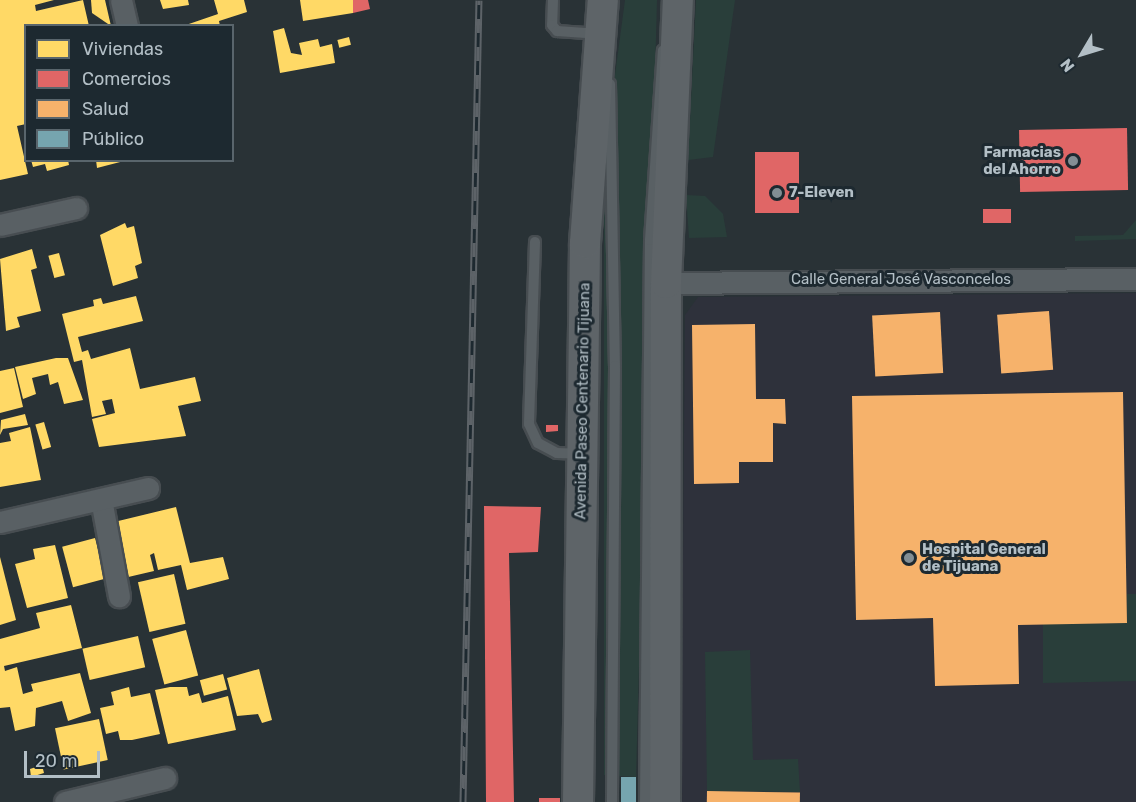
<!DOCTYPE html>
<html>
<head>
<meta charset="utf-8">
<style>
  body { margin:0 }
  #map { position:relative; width:1136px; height:802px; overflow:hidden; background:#293236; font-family:Rubik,sans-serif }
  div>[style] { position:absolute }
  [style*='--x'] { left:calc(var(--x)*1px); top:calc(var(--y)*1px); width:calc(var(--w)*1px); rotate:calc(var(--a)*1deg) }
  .medical>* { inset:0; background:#2e313b }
  .green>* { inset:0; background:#293e3a }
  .homes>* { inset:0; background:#ffd966; transform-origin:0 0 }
  .shops>* { inset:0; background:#e06666; transform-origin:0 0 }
  .health>* { inset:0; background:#f6b26b; transform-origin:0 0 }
  .public>* { inset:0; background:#76a5af; transform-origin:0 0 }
  .roads { filter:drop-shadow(2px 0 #474d51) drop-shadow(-2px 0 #474d51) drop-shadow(0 2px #474d51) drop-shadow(0 -2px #474d51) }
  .lane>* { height:10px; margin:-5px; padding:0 5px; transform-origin:5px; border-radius:5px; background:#596064 }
  .street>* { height:21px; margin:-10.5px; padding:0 10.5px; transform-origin:10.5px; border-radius:10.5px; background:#596064 }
  .secondary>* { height:30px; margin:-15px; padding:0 15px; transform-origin:15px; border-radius:15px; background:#5e6468 }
  .rail>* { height:7px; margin-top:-3.5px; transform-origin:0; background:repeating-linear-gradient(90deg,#1d2930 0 14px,#5d6368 0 28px); box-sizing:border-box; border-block:2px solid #5d6368 }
  .dots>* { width:16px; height:16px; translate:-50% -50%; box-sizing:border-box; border:3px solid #1d2930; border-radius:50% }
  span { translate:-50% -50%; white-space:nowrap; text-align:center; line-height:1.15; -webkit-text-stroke:6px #1d2930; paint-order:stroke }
  .poi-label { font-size:15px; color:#b3bfc6; font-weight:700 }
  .right { translate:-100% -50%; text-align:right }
  .left { translate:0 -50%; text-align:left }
  .street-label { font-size:15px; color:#b3bfc6 }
  .legend { position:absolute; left:24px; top:24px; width:210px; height:138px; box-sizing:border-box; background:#1d2930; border:2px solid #59656c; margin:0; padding:8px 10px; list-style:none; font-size:18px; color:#b3bfc6 }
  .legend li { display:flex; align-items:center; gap:12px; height:30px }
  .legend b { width:30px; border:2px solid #59656c }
  .north { position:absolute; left:1052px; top:24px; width:60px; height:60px; -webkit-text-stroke:4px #1d2930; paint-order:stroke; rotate:232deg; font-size:16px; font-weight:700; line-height:24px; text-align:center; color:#b3bfc6 }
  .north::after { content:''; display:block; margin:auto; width:21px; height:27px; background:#b3bfc6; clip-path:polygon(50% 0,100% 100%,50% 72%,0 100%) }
  .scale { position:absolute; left:24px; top:751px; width:76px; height:27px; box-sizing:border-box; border:3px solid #b3bfc6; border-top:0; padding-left:8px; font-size:18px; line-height:21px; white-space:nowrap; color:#b3bfc6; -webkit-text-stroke:4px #1d2930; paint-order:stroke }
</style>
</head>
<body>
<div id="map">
  <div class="medical">
    <i style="clip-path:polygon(1136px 293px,1136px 802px,681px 802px,685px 315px,698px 297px)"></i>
  </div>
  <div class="green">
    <i style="clip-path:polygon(625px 0,657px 0,636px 777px,604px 775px,604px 157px)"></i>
    <i style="clip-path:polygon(696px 0,735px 0,713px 157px,688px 160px)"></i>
    <i style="clip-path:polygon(686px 195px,705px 196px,723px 214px,727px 237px,689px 238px)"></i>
    <i style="clip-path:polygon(1136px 220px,1136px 239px,1075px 241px,1075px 236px,1123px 235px)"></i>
    <i style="clip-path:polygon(1127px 594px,1136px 594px,1136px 681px,1043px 683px,1043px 624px,1127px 623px)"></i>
    <i style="clip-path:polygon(750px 650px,753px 760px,798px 759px,800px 792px,707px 791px,705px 652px)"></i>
  </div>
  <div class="homes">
    <i style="clip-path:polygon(0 0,54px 0,35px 5px,36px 11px,83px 0,89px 26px,26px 26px,26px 124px,17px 126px,28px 174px,0 180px)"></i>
    <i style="clip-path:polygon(91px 0,105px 0,111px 26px,92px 13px)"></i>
    <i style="clip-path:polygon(160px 0,188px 0,189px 5px,163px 9px)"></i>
    <i style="clip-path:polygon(214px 0,244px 0,247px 12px,219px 21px,220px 26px,183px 26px,218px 14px)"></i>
    <i style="clip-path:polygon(300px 0,353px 0,353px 13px,303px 21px)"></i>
    <i style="clip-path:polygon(284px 28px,291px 53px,302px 55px,299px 43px,318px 39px,320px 47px,332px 44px,335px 63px,280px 73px,273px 31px)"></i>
    <i style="left:349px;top:37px;width:8px;height:12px;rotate:76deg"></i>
    <i style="clip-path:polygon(31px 160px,68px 160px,69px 165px,47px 171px,45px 164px,33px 167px)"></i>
    <i style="clip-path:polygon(96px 160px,124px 160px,124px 161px,97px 168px)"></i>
    <i style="clip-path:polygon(125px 223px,127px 228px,134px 226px,142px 263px,135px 266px,138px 278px,113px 286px,100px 235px)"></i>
    <i style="clip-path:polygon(32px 249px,37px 268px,31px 270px,41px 311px,17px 317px,20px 327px,6px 331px,0 259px)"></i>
    <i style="left:59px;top:253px;width:23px;height:11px;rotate:75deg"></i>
    <i style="clip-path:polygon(136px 296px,143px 321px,78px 337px,82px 352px,88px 350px,91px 359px,130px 348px,140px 389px,195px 377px,201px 401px,178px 406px,186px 436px,99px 447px,92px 419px,115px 413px,112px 399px,102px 401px,106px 414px,92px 417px,82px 360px,74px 362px,62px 314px,94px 306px,93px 300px,101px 298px,103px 304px)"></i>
    <i style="clip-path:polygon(56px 358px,68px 358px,83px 400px,64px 404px,58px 382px,50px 385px,48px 374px,32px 378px,36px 394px,23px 399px,15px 367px)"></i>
    <i style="clip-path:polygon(14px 368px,23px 407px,0 413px,0 371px)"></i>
    <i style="clip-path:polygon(25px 414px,28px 425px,3px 429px,0 435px,1px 420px)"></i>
    <i style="left:44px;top:422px;width:26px;height:9px;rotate:74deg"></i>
    <i style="clip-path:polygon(30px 427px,41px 480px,0 487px,0 443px,11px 441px,9px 433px)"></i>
    <i style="clip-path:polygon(176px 507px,190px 563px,223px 557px,229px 579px,187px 590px,181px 565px,158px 570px,154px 553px,150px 555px,154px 571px,124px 578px,110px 523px)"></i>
    <i style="left:95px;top:538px;width:42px;height:34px;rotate:75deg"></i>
    <i style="clip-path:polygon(55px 545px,68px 598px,27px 608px,15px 564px,35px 559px,33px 549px)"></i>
    <i style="clip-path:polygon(0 557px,16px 620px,0 625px)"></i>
    <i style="left:174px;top:574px;width:51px;height:37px;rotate:77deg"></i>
    <i style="clip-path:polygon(71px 605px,82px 648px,4px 666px,5px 671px,17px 667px,23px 694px,33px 691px,31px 684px,80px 673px,91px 713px,68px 721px,62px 701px,36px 708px,35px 726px,15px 731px,10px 707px,0 708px,0 639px,40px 628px,36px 613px)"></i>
    <i style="left:186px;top:630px;width:47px;height:35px;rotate:75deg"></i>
    <i style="left:138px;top:636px;width:32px;height:57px;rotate:77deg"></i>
    <i style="clip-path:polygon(259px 669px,272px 720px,262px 723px,258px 714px,237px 716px,227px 678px)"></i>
    <i style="left:223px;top:674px;width:16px;height:24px;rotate:75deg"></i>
    <i style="clip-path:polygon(129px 687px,131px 697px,150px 693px,160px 734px,132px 740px,120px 740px,118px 731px,106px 734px,100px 708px,114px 705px,111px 692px)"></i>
    <i style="clip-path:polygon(170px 687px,187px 687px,189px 696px,199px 693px,202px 703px,228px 696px,236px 730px,168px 744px,155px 690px)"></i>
    <i style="left:99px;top:719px;width:42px;height:45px;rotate:78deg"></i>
    <i style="clip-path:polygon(42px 765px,44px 773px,31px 777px,30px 769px)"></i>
  </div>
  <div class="shops">
    <i style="clip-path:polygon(353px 0,368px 0,370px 9px,353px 13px)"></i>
    <i style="left:1127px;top:128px;width:62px;height:108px;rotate:89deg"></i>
    <i style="left:755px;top:152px;width:44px;height:61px"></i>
    <i style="left:983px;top:209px;width:28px;height:14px"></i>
    <i style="clip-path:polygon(546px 425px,558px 425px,558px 431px,546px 432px)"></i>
    <i style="clip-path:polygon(484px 506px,541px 507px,538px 552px,509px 553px,514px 802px,486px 802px)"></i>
    <i style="left:539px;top:798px;width:21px;height:4px"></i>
  </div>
  <div class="health">
    <i style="left:1049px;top:311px;width:59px;height:52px;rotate:86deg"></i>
    <i style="left:940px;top:312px;width:61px;height:68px;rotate:87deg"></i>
    <i style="clip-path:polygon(755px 324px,756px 399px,785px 399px,786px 424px,773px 423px,773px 462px,739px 462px,739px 483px,694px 484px,692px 325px)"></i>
    <i style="clip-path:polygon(1123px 392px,1127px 623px,1018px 625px,1019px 684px,935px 686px,933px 618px,856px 620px,852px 396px)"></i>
    <i style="left:707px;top:791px;width:93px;height:11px;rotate:1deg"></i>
  </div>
  <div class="public">
    <i style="left:621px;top:777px;width:15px;height:25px"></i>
  </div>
  <div class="roads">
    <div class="lane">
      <i style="--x:553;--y:0;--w:25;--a:92"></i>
      <i style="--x:552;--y:25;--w:8;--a:50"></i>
      <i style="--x:557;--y:31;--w:43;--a:4"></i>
      <i style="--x:610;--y:84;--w:282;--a:89"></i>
      <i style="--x:615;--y:366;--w:436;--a:90.4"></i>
      <i style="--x:535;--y:242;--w:182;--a:91.9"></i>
      <i style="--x:529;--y:424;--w:21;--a:65"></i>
      <i style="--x:538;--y:443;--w:21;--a:28"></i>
      <i style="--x:557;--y:453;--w:24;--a:2"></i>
      <i style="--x:645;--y:802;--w:562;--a:-89.49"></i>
      <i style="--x:650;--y:240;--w:190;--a:-86.1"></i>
    </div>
    <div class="street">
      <i style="--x:121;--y:0;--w:27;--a:77"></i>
      <i style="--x:0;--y:225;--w:78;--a:-12.6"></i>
      <i style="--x:666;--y:283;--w:470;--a:-0.5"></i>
      <i style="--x:101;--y:499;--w:99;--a:79.5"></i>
      <i style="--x:0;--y:522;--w:152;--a:-12.9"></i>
      <i style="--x:65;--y:802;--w:103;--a:-13.5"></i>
    </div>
    <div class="secondary">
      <i style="--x:578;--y:802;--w:559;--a:-89.28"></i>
      <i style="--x:585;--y:243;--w:244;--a:-85.8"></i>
      <i style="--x:665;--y:802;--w:519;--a:-89.89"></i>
      <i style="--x:666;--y:283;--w:283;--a:-87.6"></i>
    </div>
  </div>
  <div class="rail">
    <i style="--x:463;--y:802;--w:802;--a:-88.86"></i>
  </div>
  <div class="dots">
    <i style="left:1073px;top:161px;background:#838e94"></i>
    <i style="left:777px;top:193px;background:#838e94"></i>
    <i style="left:909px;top:558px;background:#838e94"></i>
  </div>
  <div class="poi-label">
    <span class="right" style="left:1061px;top:161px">Farmacias<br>del Ahorro</span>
    <span class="left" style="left:789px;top:193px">7-Eleven</span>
    <span class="left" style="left:922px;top:558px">Hospital General<br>de Tijuana</span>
  </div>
  <div class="street-label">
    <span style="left:901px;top:280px">Calle General José Vasconcelos</span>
    <span style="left:583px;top:401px;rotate:-89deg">Avenida Paseo Centenario Tijuana</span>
  </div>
  <ul class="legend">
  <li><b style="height:16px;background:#ffd966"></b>Viviendas</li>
  <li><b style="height:16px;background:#e06666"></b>Comercios</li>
  <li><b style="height:16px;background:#f6b26b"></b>Salud</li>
  <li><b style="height:16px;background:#76a5af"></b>Público</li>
  </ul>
  <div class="north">N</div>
  <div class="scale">20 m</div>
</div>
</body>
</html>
